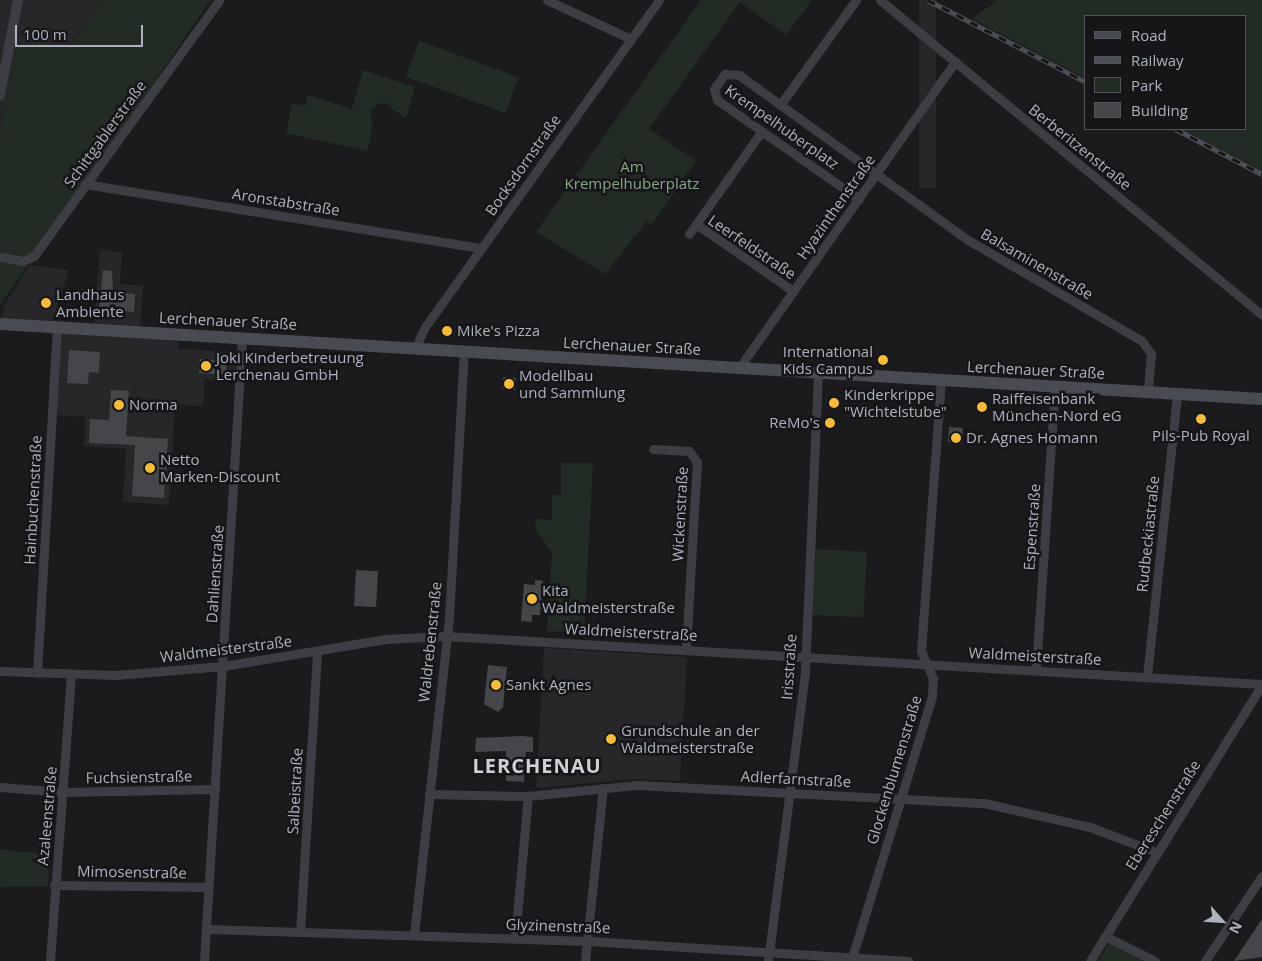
<!DOCTYPE html>
<html>
<head>
<meta charset="utf-8">
<style>
  body { margin:0 }
  #map { position:relative; width:1262px; height:961px; overflow:hidden; background:#1b1b1d; font-family:"Open Sans",sans-serif }
  div>[style] { position:absolute }
  [style*='--x'] { left:calc(var(--x)*1px); top:calc(var(--y)*1px); width:calc(var(--w)*1px); rotate:calc(var(--a)*1deg) }
  .built>* { inset:0; background:#27272a; transform-origin:0 0 }
  .green>* { inset:0; background:#222c24; transform-origin:0 0 }
  .building>* { inset:0; background:#45464a; transform-origin:0 0 }
  .minor>* { height:9px; margin:-4.5px; padding:0 4.5px; transform-origin:4.5px; border-radius:4.5px; background:#3d3e44 }
  .tertiary>* { height:10px; margin:-5px; padding:0 5px; transform-origin:5px; border-radius:5px; background:#3d3e44 }
  .secondary>* { height:12px; margin:-6px; padding:0 6px; transform-origin:6px; border-radius:6px; background:#494b52 }
  .rail>* { height:4.5px; margin-top:-2.25px; transform-origin:0; background:repeating-linear-gradient(90deg,#161618 0 8px,#4e5057 0 16px); box-sizing:border-box; border-block:1px solid #4e5057 }
  .dots>* { width:14px; height:14px; translate:-50% -50%; box-sizing:border-box; border:2px solid #161618; border-radius:50% }
  span { translate:-50% -50%; white-space:nowrap; text-align:center; line-height:1.15; -webkit-text-stroke:5px #161618; paint-order:stroke }
  .street-label { font-size:15px; color:#adb2bd }
  .park-label { font-size:15px; color:#84a887 }
  .poi-label { font-size:15px; color:#adb2bd }
  .left { translate:0 -50%; text-align:left }
  .right { translate:-100% -50%; text-align:right }
  .district-label { font-size:20px; color:#ced1d8; font-weight:700; letter-spacing:1px }
  .legend { position:absolute; left:1084px; top:15px; width:162px; height:115px; box-sizing:border-box; background:#161618; border:1px solid #52545a; margin:0; padding:6px 9px; list-style:none; font-size:15px; color:#adb2bd }
  .legend li { display:flex; align-items:center; gap:10px; height:25px }
  .legend b { width:25px; border:1px solid #52545a }
  .north { position:absolute; left:1197px; top:896px; width:50px; height:50px; -webkit-text-stroke:4px #161618; paint-order:stroke; rotate:116deg; font-size:14px; font-weight:700; line-height:20px; text-align:center; color:#adb2bd }
  .north::after { content:''; display:block; margin:auto; width:18px; height:22px; background:#adb2bd; clip-path:polygon(50% 0,100% 100%,50% 72%,0 100%) }
  .scale { position:absolute; left:15px; top:25px; width:128px; height:22px; box-sizing:border-box; border:2px solid #adb2bd; border-top:0; padding-left:6px; font-size:15px; line-height:18px; white-space:nowrap; color:#adb2bd; -webkit-text-stroke:4px #161618; paint-order:stroke }
</style>
</head>
<body>
<div id="map">
  <div class="built">
    <i style="clip-path:polygon(0 0,101px 0,68px 47px,26px 38px,0 135px)"></i>
    <i style="left:919px;top:0;width:17px;height:188px"></i>
    <i style="clip-path:polygon(1168px 129px,1183px 129px,1262px 170px,1262px 177px)"></i>
    <i style="clip-path:polygon(100px 250px,122px 252px,120px 284px,143px 286px,140px 328px,179px 331px,178px 349px,236px 352px,234px 381px,205px 379px,203px 406px,175px 405px,169px 505px,123px 502px,126px 449px,84px 446px,85px 417px,54px 415px,58px 328px,1px 324px,4px 305px,30px 265px,69px 270px,53px 320px,94px 324px)"></i>
    <i style="clip-path:polygon(544px 648px,687px 657px,680px 781px,633px 779px,536px 788px)"></i>
  </div>
  <div class="green">
    <i style="clip-path:polygon(101px 0,211px 0,0 305px,0 135px,16px 49px,25px 38px,69px 47px)"></i>
    <i style="clip-path:polygon(701px 0,812px 0,786px 35px,740px 2px,649px 129px,696px 161px,651px 225px,647px 221px,605px 274px,536px 232px)"></i>
    <i style="clip-path:polygon(997px 0,1262px 0,1262px 170px,1183px 129px,1246px 129px,1246px 16px,1086px 16px,1086px 78px,972px 19px)"></i>
    <i style="left:419px;top:41px;width:106px;height:38px;rotate:20deg"></i>
    <i style="clip-path:polygon(363px 70px,415px 87px,406px 119px,386px 103px,377px 104px,370px 112px,373px 126px,367px 151px,286px 133px,292px 103px,305px 106px,308px 95px,352px 109px)"></i>
    <i style="clip-path:polygon(561px 463px,593px 463px,584px 633px,547px 631px,552px 552px,535px 529px,536px 519px,552px 520px,552px 495px,561px 495px)"></i>
    <i style="left:816px;top:549px;width:51px;height:66px;rotate:3deg"></i>
    <i style="clip-path:polygon(0 849px,50px 855px,48px 886px,0 887px)"></i>
    <i style="clip-path:polygon(1109px 943px,1145px 961px,1098px 961px)"></i>
  </div>
  <div class="building">
    <i style="clip-path:polygon(103px 270px,112px 271px,113px 292px,135px 294px,134px 312px,99px 309px)"></i>
    <i style="clip-path:polygon(69px 350px,100px 352px,99px 373px,89px 372px,88px 384px,67px 383px)"></i>
    <i style="left:200px;top:359px;width:27px;height:14px;rotate:4deg"></i>
    <i style="left:503px;top:377px;width:13px;height:12px;rotate:4deg"></i>
    <i style="clip-path:polygon(111px 390px,129px 391px,126px 436px,168px 439px,164px 498px,132px 496px,135px 445px,89px 443px,90px 419px,109px 420px)"></i>
    <i style="left:949px;top:427px;width:14px;height:15px;rotate:4deg"></i>
    <i style="left:356px;top:570px;width:22px;height:36px;rotate:3deg"></i>
    <i style="clip-path:polygon(535px 580px,543px 581px,540px 615px,532px 615px,532px 622px,521px 621px,524px 584px,535px 585px)"></i>
    <i style="clip-path:polygon(488px 665px,507px 667px,503px 707px,498px 712px,484px 704px)"></i>
    <i style="clip-path:polygon(521px 736px,533px 737px,533px 752px,526px 752px,524px 782px,506px 781px,506px 751px,475px 752px,476px 738px)"></i>
    <i style="clip-path:polygon(1262px 919px,1262px 957px,1234px 961px)"></i>
  </div>
  <div class="minor">
    <i style="--x:547;--y:0;--w:93;--a:24.9"></i>
    <i style="--x:880;--y:0;--w:495;--a:39.5"></i>
    <i style="--x:780;--y:105;--w:130;--a:-54.1"></i>
    <i style="--x:85;--y:184;--w:402;--a:9.2"></i>
    <i style="--x:859;--y:199;--w:173;--a:-145.1"></i>
    <i style="--x:717;--y:100;--w:11;--a:-105"></i>
    <i style="--x:714;--y:89;--w:19;--a:-54"></i>
    <i style="--x:725;--y:74;--w:14;--a:4"></i>
    <i style="--x:739;--y:75;--w:282;--a:35.8"></i>
    <i style="--x:968;--y:240;--w:201;--a:30.1"></i>
    <i style="--x:1142;--y:341;--w:16;--a:55"></i>
    <i style="--x:1151;--y:354;--w:38;--a:95"></i>
    <i style="--x:696;--y:224;--w:118;--a:34.6"></i>
    <i style="--x:689;--y:234;--w:126;--a:-54.7"></i>
    <i style="--x:0;--y:257;--w:23;--a:10"></i>
    <i style="--x:23;--y:261;--w:12;--a:-24"></i>
    <i style="--x:34;--y:256;--w:316;--a:-54.1"></i>
    <i style="--x:415;--y:349;--w:24;--a:-66"></i>
    <i style="--x:425;--y:327;--w:402;--a:-54.4"></i>
    <i style="--x:739;--y:368;--w:375;--a:-54.8"></i>
    <i style="--x:653;--y:449;--w:36;--a:3"></i>
    <i style="--x:689;--y:451;--w:14;--a:54"></i>
    <i style="--x:697;--y:462;--w:187;--a:93.4"></i>
    <i style="--x:1036;--y:670;--w:284;--a:-86.2"></i>
    <i style="--x:0;--y:671;--w:116;--a:2"></i>
    <i style="--x:116;--y:675;--w:107;--a:-4.8"></i>
    <i style="--x:223;--y:666;--w:165;--a:-9.4"></i>
    <i style="--x:386;--y:639;--w:60;--a:-2.9"></i>
    <i style="--x:446;--y:636;--w:817;--a:3.37"></i>
    <i style="--x:37;--y:673;--w:346;--a:-86.7"></i>
    <i style="--x:1147;--y:676;--w:284;--a:-83.9"></i>
    <i style="--x:0;--y:787;--w:63;--a:4.5"></i>
    <i style="--x:63;--y:792;--w:152;--a:-1.1"></i>
    <i style="--x:429;--y:794;--w:99;--a:1.2"></i>
    <i style="--x:528;--y:796;--w:110;--a:-5.8"></i>
    <i style="--x:637;--y:785;--w:347;--a:3"></i>
    <i style="--x:984;--y:803;--w:109;--a:12.8"></i>
    <i style="--x:1090;--y:827;--w:71;--a:20.7"></i>
    <i style="--x:54;--y:885;--w:155;--a:0.7"></i>
    <i style="--x:207;--y:929;--w:382;--a:1.8"></i>
    <i style="--x:589;--y:941;--w:320;--a:3.6"></i>
    <i style="--x:300;--y:932;--w:281;--a:-86.5"></i>
    <i style="--x:414;--y:935;--w:319;--a:-83.7"></i>
    <i style="--x:449;--y:618;--w:266;--a:-86.8"></i>
    <i style="--x:1105;--y:936;--w:56;--a:26.6"></i>
    <i style="--x:515;--y:938;--w:143;--a:-84.8"></i>
    <i style="--x:852;--y:958;--w:274;--a:-73"></i>
    <i style="--x:932;--y:696;--w:18;--a:-87"></i>
    <i style="--x:933;--y:678;--w:30;--a:-114"></i>
    <i style="--x:921;--y:651;--w:272;--a:-85.8"></i>
    <i style="--x:50;--y:961;--w:288;--a:-85.8"></i>
    <i style="--x:204;--y:961;--w:624;--a:-86.51"></i>
    <i style="--x:585;--y:961;--w:174;--a:-84.1"></i>
    <i style="--x:768;--y:961;--w:292;--a:-82.7"></i>
    <i style="--x:805;--y:671;--w:298;--a:-87.5"></i>
    <i style="--x:1090;--y:961;--w:325;--a:-58.1"></i>
    <i style="--x:1205;--y:961;--w:102;--a:-56.2"></i>
  </div>
  <div class="tertiary">
    <i style="--x:0;--y:95;--w:97;--a:-79.3"></i>
  </div>
  <div class="secondary">
    <i style="--x:0;--y:324;--w:1264;--a:3.4"></i>
  </div>
  <div class="rail">
    <i style="--x:928;--y:0;--w:178;--a:27.4"></i>
    <i style="--x:1176;--y:129;--w:97;--a:27.6"></i>
  </div>
  <div class="dots">
    <i style="left:46px;top:303px;background:#f5bb3a"></i>
    <i style="left:447px;top:331px;background:#f5bb3a"></i>
    <i style="left:883px;top:360px;background:#f5bb3a"></i>
    <i style="left:206px;top:366px;background:#f5bb3a"></i>
    <i style="left:509px;top:384px;background:#f5bb3a"></i>
    <i style="left:834px;top:403px;background:#f5bb3a"></i>
    <i style="left:119px;top:405px;background:#f5bb3a"></i>
    <i style="left:982px;top:407px;background:#f5bb3a"></i>
    <i style="left:1201px;top:419px;background:#f5bb3a"></i>
    <i style="left:830px;top:423px;background:#f5bb3a"></i>
    <i style="left:956px;top:438px;background:#f5bb3a"></i>
    <i style="left:150px;top:468px;background:#f5bb3a"></i>
    <i style="left:532px;top:599px;background:#f5bb3a"></i>
    <i style="left:496px;top:685px;background:#f5bb3a"></i>
    <i style="left:611px;top:739px;background:#f5bb3a"></i>
  </div>
  <div class="street-label">
    <span style="left:782px;top:127px;rotate:35deg">Krempelhuberplatz</span>
    <span style="left:105px;top:134px;rotate:-54deg">Schittgablerstraße</span>
    <span style="left:1080px;top:147px;rotate:39deg">Berberitzenstraße</span>
    <span style="left:523px;top:165px;rotate:-55deg">Bocksdornstraße</span>
    <span style="left:286px;top:202px;rotate:9deg">Aronstabstraße</span>
    <span style="left:836px;top:207px;rotate:-55deg">Hyazinthenstraße</span>
    <span style="left:752px;top:247px;rotate:34deg">Leerfeldstraße</span>
    <span style="left:1037px;top:264px;rotate:30deg">Balsaminenstraße</span>
    <span style="left:228px;top:321px;rotate:3deg">Lerchenauer Straße</span>
    <span style="left:632px;top:346px;rotate:3deg">Lerchenauer Straße</span>
    <span style="left:1036px;top:370px;rotate:3deg">Lerchenauer Straße</span>
    <span style="left:33px;top:500px;rotate:-87deg">Hainbuchenstraße</span>
    <span style="left:680px;top:514px;rotate:-87deg">Wickenstraße</span>
    <span style="left:1032px;top:527px;rotate:-86deg">Espenstraße</span>
    <span style="left:1148px;top:534px;rotate:-84deg">Rudbeckiastraße</span>
    <span style="left:215px;top:574px;rotate:-86deg">Dahlienstraße</span>
    <span style="left:631px;top:632px;rotate:3deg">Waldmeisterstraße</span>
    <span style="left:430px;top:642px;rotate:-84deg">Waldrebenstraße</span>
    <span style="left:226px;top:649px;rotate:-7deg">Waldmeisterstraße</span>
    <span style="left:1035px;top:656px;rotate:3deg">Waldmeisterstraße</span>
    <span style="left:789px;top:667px;rotate:-86deg">Irisstraße</span>
    <span style="left:894px;top:770px;rotate:-73deg">Glockenblumenstraße</span>
    <span style="left:139px;top:777px;rotate:-1deg">Fuchsienstraße</span>
    <span style="left:796px;top:779px;rotate:3deg">Adlerfarnstraße</span>
    <span style="left:295px;top:791px;rotate:-87deg">Salbeistraße</span>
    <span style="left:1163px;top:815px;rotate:-58deg">Ebereschenstraße</span>
    <span style="left:47px;top:816px;rotate:-85deg">Azaleenstraße</span>
    <span style="left:132px;top:872px;rotate:1deg">Mimosenstraße</span>
    <span style="left:558px;top:926px;rotate:2deg">Glyzinenstraße</span>
  </div>
  <div class="park-label">
    <span style="left:632px;top:175px">Am<br>Krempelhuberplatz</span>
  </div>
  <div class="poi-label">
    <span class="left" style="left:56px;top:303px">Landhaus<br>Ambiente</span>
    <span class="left" style="left:457px;top:331px">Mike's Pizza</span>
    <span class="right" style="left:873px;top:360px">International<br>Kids Campus</span>
    <span class="left" style="left:216px;top:366px">Joki Kinderbetreuung<br>Lerchenau GmbH</span>
    <span class="left" style="left:519px;top:384px">Modellbau<br>und Sammlung</span>
    <span class="left" style="left:844px;top:403px">Kinderkrippe<br>"Wichtelstube"</span>
    <span class="left" style="left:992px;top:407px">Raiffeisenbank<br>München-Nord eG</span>
    <span class="left" style="left:129px;top:405px">Norma</span>
    <span class="right" style="left:820px;top:423px">ReMo's</span>
    <span style="left:1201px;top:436px">Pils-Pub Royal</span>
    <span class="left" style="left:966px;top:438px">Dr. Agnes Homann</span>
    <span class="left" style="left:160px;top:468px">Netto<br>Marken-Discount</span>
    <span class="left" style="left:542px;top:599px">Kita<br>Waldmeisterstraße</span>
    <span class="left" style="left:506px;top:685px">Sankt Agnes</span>
    <span class="left" style="left:621px;top:739px">Grundschule an der<br>Waldmeisterstraße</span>
  </div>
  <div class="district-label">
    <span style="left:537px;top:765px">LERCHENAU</span>
  </div>
  <ul class="legend">
  <li><b style="height:6px;background:#494b52"></b>Road</li>
  <li><b style="height:6px;background:#4e5057"></b>Railway</li>
  <li><b style="height:14px;background:#222c24"></b>Park</li>
  <li><b style="height:14px;background:#45464a"></b>Building</li>
  </ul>
  <div class="north">N</div>
  <div class="scale">100 m</div>
</div>
</body>
</html>
